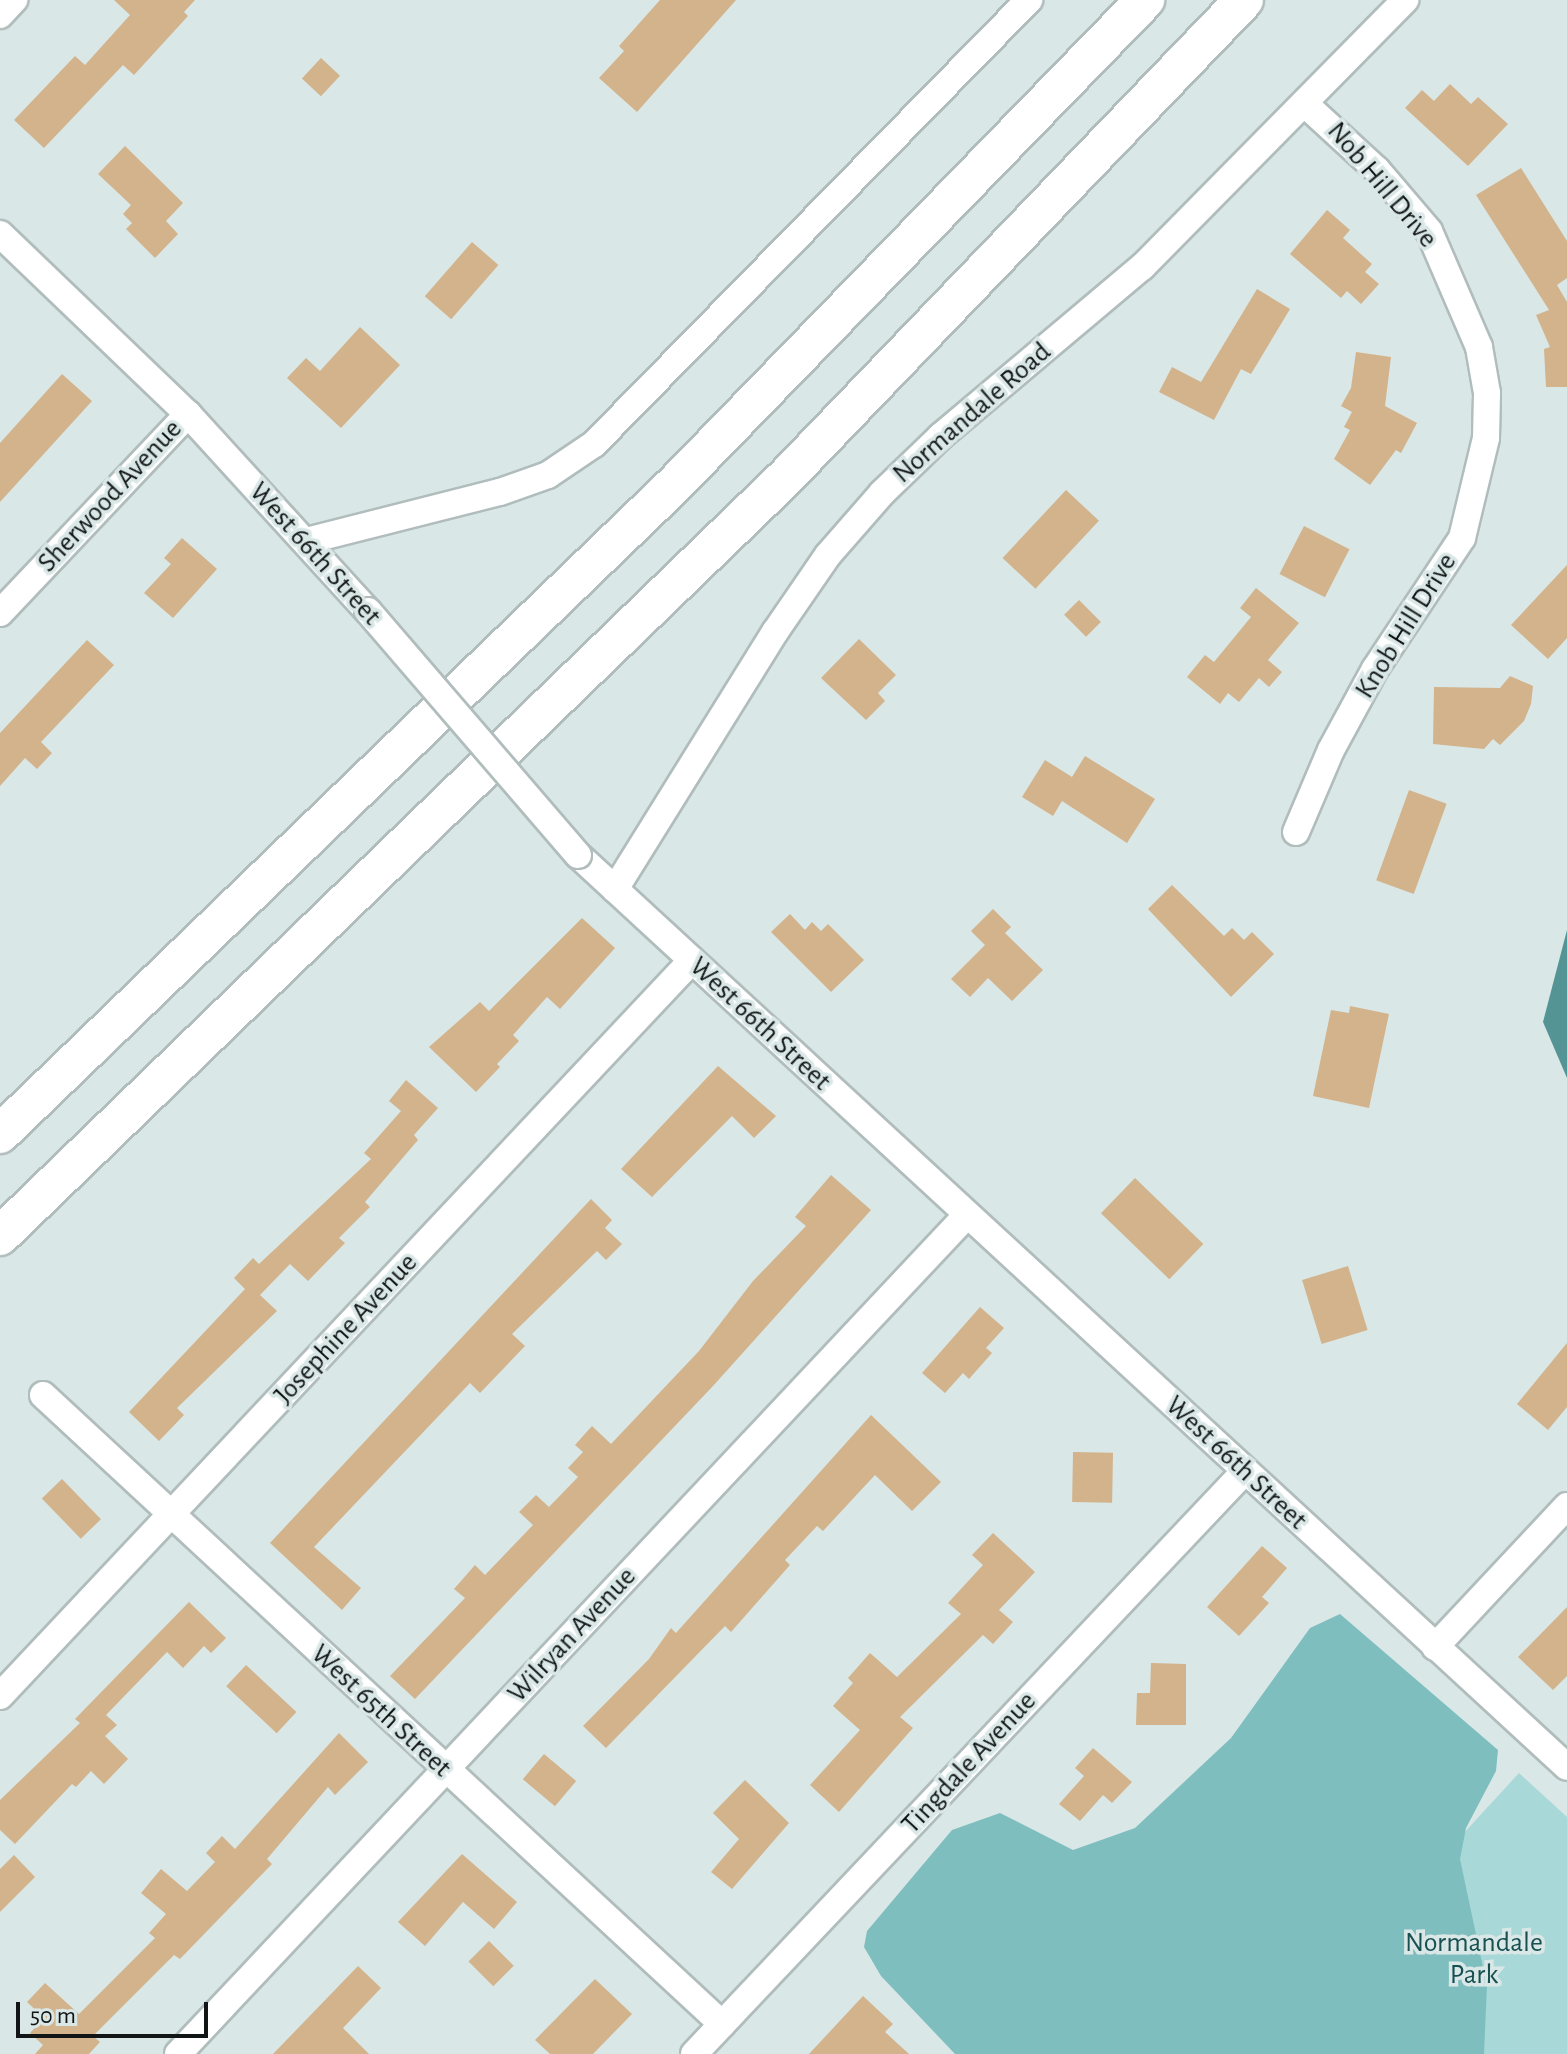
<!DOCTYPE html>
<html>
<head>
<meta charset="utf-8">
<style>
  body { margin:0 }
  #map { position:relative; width:1567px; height:2054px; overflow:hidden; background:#dae7e7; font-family:"Alegreya Sans",sans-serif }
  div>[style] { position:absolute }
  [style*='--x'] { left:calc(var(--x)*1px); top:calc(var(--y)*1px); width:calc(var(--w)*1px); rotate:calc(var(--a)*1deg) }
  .green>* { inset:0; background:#a8d8d8 }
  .forest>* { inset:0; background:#7fbebe }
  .water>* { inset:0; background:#559494 }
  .building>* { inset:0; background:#d2b38b; transform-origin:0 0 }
  .roads { filter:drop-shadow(2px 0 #b0bdbc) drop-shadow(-2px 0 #b0bdbc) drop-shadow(0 2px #b0bdbc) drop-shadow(0 -2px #b0bdbc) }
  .minor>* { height:26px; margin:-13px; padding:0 13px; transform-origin:13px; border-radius:13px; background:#fff }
  .highway>* { height:38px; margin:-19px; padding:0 19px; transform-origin:19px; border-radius:19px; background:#fff }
  .bridges { filter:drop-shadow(2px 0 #b0bdbc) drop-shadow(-2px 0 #b0bdbc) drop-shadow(0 2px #b0bdbc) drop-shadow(0 -2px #b0bdbc) }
  .minor-bridge>* { height:26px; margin:-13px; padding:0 13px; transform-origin:13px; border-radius:13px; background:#fff }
  span { translate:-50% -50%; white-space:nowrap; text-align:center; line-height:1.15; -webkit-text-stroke:7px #dae7e7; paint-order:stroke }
  .street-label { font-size:28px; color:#111515 }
  .park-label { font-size:28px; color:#185051 }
  .scale { position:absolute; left:16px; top:2002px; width:192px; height:36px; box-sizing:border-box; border:4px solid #111515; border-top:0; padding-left:10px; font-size:24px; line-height:28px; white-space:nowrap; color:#111515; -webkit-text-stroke:6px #dae7e7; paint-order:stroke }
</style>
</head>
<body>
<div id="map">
  <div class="green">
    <i style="clip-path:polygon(1519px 1773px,1567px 1817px,1567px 2054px,1261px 2054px)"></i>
  </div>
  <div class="forest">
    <i style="clip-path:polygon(1340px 1614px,1498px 1750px,1496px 1771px,1466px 1828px,1460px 1859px,1487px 1986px,1484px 2054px,955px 2054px,881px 1976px,864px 1947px,867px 1931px,952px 1830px,1000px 1813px,1073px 1850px,1135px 1828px,1231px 1738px,1310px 1628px)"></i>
  </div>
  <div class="water">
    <i style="clip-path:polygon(1567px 930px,1567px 1078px,1543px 1022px)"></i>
  </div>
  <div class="building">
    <i style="clip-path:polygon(114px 0,195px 0,184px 12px,188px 16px,134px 75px,123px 65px,44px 148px,14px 120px,75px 56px,85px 65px,130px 15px)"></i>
    <i style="clip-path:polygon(660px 0,736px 0,637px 112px,599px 78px,624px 51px,619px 46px)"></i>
    <i style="left:321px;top:58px;width:26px;height:28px;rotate:43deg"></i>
    <i style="clip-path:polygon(1450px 84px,1471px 104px,1478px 97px,1508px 124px,1468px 166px,1405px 108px,1422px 90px,1434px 101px)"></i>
    <i style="clip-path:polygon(125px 146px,183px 203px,166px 221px,178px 234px,155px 258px,126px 229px,132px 223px,123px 214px,131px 205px,98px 174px)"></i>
    <i style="clip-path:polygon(1521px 168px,1567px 241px,1567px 278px,1557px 285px,1567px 302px,1567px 387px,1546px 387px,1544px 349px,1550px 347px,1536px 315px,1549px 310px,1476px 195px)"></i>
    <i style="clip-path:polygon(1327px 210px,1350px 230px,1343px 238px,1372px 264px,1365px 272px,1379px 284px,1361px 304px,1347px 291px,1341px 298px,1290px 254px)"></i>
    <i style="left:472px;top:242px;width:35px;height:72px;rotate:41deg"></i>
    <i style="clip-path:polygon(1257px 289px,1290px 309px,1251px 374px,1241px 369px,1214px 420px,1159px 392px,1172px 367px,1201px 382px)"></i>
    <i style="clip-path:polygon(360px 327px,400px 365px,341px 428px,287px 378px,306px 358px,320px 371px)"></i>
    <i style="clip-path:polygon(1356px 352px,1391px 357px,1385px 406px,1417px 423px,1401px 453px,1396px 450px,1370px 485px,1334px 459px,1350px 430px,1344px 427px,1352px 412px,1341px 406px,1351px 388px)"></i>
    <i style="clip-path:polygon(62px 374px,92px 401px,0 502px,0 443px)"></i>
    <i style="left:1066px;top:490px;width:45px;height:93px;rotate:43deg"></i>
    <i style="left:1304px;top:526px;width:51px;height:54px;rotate:27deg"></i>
    <i style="clip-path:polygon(182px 538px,217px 569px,173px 618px,144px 593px,171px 564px,164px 558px)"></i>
    <i style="clip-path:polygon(1567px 565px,1567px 638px,1548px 659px,1511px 625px)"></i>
    <i style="clip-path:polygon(1256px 588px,1299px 623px,1268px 660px,1282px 672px,1269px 687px,1259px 678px,1239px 702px,1228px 693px,1220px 704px,1187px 677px,1205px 655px,1214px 662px,1251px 617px,1240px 608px)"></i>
    <i style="left:1079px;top:600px;width:31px;height:21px;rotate:45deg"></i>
    <i style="clip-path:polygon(859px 639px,896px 675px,878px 693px,885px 701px,866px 720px,821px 678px)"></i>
    <i style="clip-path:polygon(87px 640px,114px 665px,41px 742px,52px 753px,37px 769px,25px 758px,0 786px,0 733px)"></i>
    <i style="clip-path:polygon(1510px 676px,1533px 686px,1531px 704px,1524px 721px,1500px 745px,1493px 739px,1484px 749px,1433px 744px,1434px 687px,1500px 688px)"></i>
    <i style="clip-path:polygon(1085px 756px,1155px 799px,1127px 843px,1062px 801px,1053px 816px,1022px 797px,1045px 760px,1072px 777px)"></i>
    <i style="left:1409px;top:790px;width:40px;height:96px;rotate:20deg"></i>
    <i style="clip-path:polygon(1172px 885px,1224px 936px,1232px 928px,1244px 940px,1252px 932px,1274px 954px,1231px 997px,1148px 909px)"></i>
    <i style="clip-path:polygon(993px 909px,1011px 927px,1005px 933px,1043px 970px,1012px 1001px,988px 978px,970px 997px,951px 979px,985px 945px,971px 931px)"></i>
    <i style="clip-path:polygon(790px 914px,805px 930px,812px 922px,821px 931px,828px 924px,864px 960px,831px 992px,771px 932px)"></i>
    <i style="clip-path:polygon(582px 918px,615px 948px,560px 1009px,547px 997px,513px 1035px,519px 1041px,497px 1064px,500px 1067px,476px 1092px,429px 1047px,480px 1002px,489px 1011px)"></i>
    <i style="clip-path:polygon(1350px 1006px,1389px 1014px,1369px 1108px,1313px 1096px,1331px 1010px,1349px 1013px)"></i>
    <i style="clip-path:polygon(718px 1066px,776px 1116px,754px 1138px,732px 1116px,652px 1197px,621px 1169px)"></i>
    <i style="clip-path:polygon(406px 1080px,438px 1108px,414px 1135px,418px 1140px,365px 1202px,370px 1207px,339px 1238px,345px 1243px,308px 1281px,290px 1264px,260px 1295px,277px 1311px,177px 1408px,184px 1415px,159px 1441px,129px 1412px,245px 1289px,234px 1278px,253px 1258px,259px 1264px,371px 1159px,364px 1153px,401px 1111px,389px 1101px)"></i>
    <i style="clip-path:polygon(831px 1175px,871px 1210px,713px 1386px,415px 1699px,390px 1676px,465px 1598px,454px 1589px,475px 1565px,485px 1575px,533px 1525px,519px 1512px,536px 1495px,549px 1507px,578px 1477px,568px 1468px,583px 1452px,575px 1445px,592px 1426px,611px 1444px,699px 1351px,753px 1281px,806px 1226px,795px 1217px)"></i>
    <i style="left:1135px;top:1178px;width:95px;height:49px;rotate:44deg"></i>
    <i style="clip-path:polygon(591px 1199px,612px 1220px,605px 1228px,622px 1244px,606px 1260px,597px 1251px,512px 1334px,525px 1346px,480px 1393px,470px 1383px,314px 1547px,361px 1588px,342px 1610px,270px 1543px)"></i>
    <i style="left:1348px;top:1266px;width:67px;height:48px;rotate:73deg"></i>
    <i style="clip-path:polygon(980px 1307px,1004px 1328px,986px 1348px,992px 1353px,969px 1379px,963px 1373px,945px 1393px,922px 1373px)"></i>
    <i style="clip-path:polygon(1567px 1343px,1567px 1407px,1548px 1430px,1517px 1404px)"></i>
    <i style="clip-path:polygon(871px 1415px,941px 1482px,912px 1511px,875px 1475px,823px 1531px,817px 1526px,785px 1560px,790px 1565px,731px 1632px,725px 1626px,606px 1748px,583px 1726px,649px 1659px,671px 1628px,676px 1633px)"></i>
    <i style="left:1073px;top:1452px;width:40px;height:50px;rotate:1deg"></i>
    <i style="left:62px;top:1479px;width:56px;height:28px;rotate:46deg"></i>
    <i style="clip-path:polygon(993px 1533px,1035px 1572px,999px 1610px,1013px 1622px,993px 1644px,983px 1635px,900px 1717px,913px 1728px,839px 1812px,810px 1785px,860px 1730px,833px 1706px,853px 1683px,848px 1678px,870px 1653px,897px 1677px,961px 1614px,948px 1603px,983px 1565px,972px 1555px)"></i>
    <i style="clip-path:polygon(1262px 1546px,1287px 1568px,1262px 1597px,1269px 1603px,1239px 1636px,1207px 1607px)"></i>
    <i style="clip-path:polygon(189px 1602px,226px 1638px,211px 1653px,204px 1646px,183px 1668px,167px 1652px,106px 1715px,117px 1725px,105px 1736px,128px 1759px,104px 1784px,91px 1771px,76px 1787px,72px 1784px,15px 1844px,0 1830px,0 1800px,80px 1723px,75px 1719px)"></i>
    <i style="clip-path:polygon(1567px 1607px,1567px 1676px,1553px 1690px,1518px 1657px)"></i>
    <i style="clip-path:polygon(1151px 1663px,1186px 1664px,1186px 1725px,1136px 1725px,1137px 1693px,1150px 1693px)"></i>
    <i style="left:246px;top:1665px;width:69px;height:29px;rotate:43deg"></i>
    <i style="clip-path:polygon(339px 1733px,368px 1762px,335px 1795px,328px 1787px,267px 1859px,272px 1864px,180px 1959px,174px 1955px,93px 2036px,100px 2042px,89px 2054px,35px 2054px,43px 2045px,30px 2033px,44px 2018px,27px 2002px,45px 1983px,79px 2014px,155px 1938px,149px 1933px,166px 1914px,141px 1893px,161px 1869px,187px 1891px,215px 1862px,206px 1853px,222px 1836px,235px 1849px)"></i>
    <i style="clip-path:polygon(1093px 1748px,1132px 1782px,1112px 1803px,1103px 1795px,1080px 1821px,1059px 1804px,1084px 1776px,1075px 1768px)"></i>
    <i style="left:544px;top:1754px;width:42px;height:33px;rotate:40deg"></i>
    <i style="clip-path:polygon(745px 1780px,789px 1823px,732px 1889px,711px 1872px,739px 1839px,713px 1813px)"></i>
    <i style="clip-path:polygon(462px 1854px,517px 1902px,494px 1929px,463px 1902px,425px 1946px,398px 1922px)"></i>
    <i style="clip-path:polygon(14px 1855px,35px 1877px,0 1912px,0 1869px)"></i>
    <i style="left:489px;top:1941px;width:35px;height:29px;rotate:45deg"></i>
    <i style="clip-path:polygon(358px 1966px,381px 1988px,343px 2028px,369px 2054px,273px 2054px)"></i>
    <i style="clip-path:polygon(595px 1979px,632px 2014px,593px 2054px,550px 2054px,535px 2040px)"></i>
    <i style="clip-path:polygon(863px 1996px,893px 2024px,885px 2032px,909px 2054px,809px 2054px)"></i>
  </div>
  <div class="roads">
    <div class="minor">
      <i style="--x:0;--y:15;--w:21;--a:-47"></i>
      <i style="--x:0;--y:234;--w:260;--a:43.8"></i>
      <i style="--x:188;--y:414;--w:267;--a:47.6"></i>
      <i style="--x:306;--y:541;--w:200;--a:-14.2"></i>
      <i style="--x:500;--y:492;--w:51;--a:-19.5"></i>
      <i style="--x:548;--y:475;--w:55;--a:-34"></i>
      <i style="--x:594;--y:444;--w:622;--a:-45.59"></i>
      <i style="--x:0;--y:613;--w:274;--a:-46.6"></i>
      <i style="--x:1296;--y:832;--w:89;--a:-66.9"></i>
      <i style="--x:1331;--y:750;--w:92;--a:-61.5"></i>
      <i style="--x:1375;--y:669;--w:157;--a:-56.4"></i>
      <i style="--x:1462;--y:538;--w:103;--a:-76.5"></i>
      <i style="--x:1486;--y:438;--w:45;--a:-88.7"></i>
      <i style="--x:1487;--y:393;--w:47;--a:-99.9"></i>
      <i style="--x:1479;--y:347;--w:126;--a:-113.3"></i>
      <i style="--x:1429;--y:231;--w:80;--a:-130.4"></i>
      <i style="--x:1377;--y:170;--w:96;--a:-137.5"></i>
      <i style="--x:578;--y:855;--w:1345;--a:42.68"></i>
      <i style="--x:615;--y:889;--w:303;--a:-58.1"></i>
      <i style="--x:775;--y:632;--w:93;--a:-55.5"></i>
      <i style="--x:828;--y:555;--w:82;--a:-48.9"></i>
      <i style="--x:882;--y:493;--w:82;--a:-44"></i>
      <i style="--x:941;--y:436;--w:263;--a:-40.1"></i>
      <i style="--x:1142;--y:267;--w:375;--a:-45.4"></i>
      <i style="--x:43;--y:1395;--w:926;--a:42.81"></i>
      <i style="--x:1435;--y:1647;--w:193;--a:-46.9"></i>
      <i style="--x:0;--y:1696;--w:1010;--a:-46.76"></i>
      <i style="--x:178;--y:2054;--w:1152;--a:-46.76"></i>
      <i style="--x:694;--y:2054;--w:802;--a:-46.62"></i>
    </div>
    <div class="highway">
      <i style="--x:0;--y:1134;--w:937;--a:-43.92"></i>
      <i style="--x:675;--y:484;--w:675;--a:-45.84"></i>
      <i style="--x:0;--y:1236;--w:1093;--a:-44"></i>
      <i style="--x:786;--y:477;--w:661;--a:-46.16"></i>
    </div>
  </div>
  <div class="bridges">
    <div class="minor-bridge">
      <i style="--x:368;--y:611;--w:322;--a:49.3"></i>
    </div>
  </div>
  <div class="street-label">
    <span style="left:1382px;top:185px;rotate:50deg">Nob Hill Drive</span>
    <span style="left:972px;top:413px;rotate:-41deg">Normandale Road</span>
    <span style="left:110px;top:496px;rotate:-47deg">Sherwood Avenue</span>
    <span style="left:315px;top:554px;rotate:48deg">West 66th Street</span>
    <span style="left:1406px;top:626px;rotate:-58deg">Knob Hill Drive</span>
    <span style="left:760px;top:1024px;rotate:43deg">West 66th Street</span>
    <span style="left:346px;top:1329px;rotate:-47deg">Josephine Avenue</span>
    <span style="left:1236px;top:1463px;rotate:43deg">West 66th Street</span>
    <span style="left:572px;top:1635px;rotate:-47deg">Wilryan Avenue</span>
    <span style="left:381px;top:1711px;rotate:43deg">West 65th Street</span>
    <span style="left:969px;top:1763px;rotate:-47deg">Tingdale Avenue</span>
  </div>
  <div class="park-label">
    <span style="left:1474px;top:1959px">Normandale<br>Park</span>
  </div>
  <div class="scale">50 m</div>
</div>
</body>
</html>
